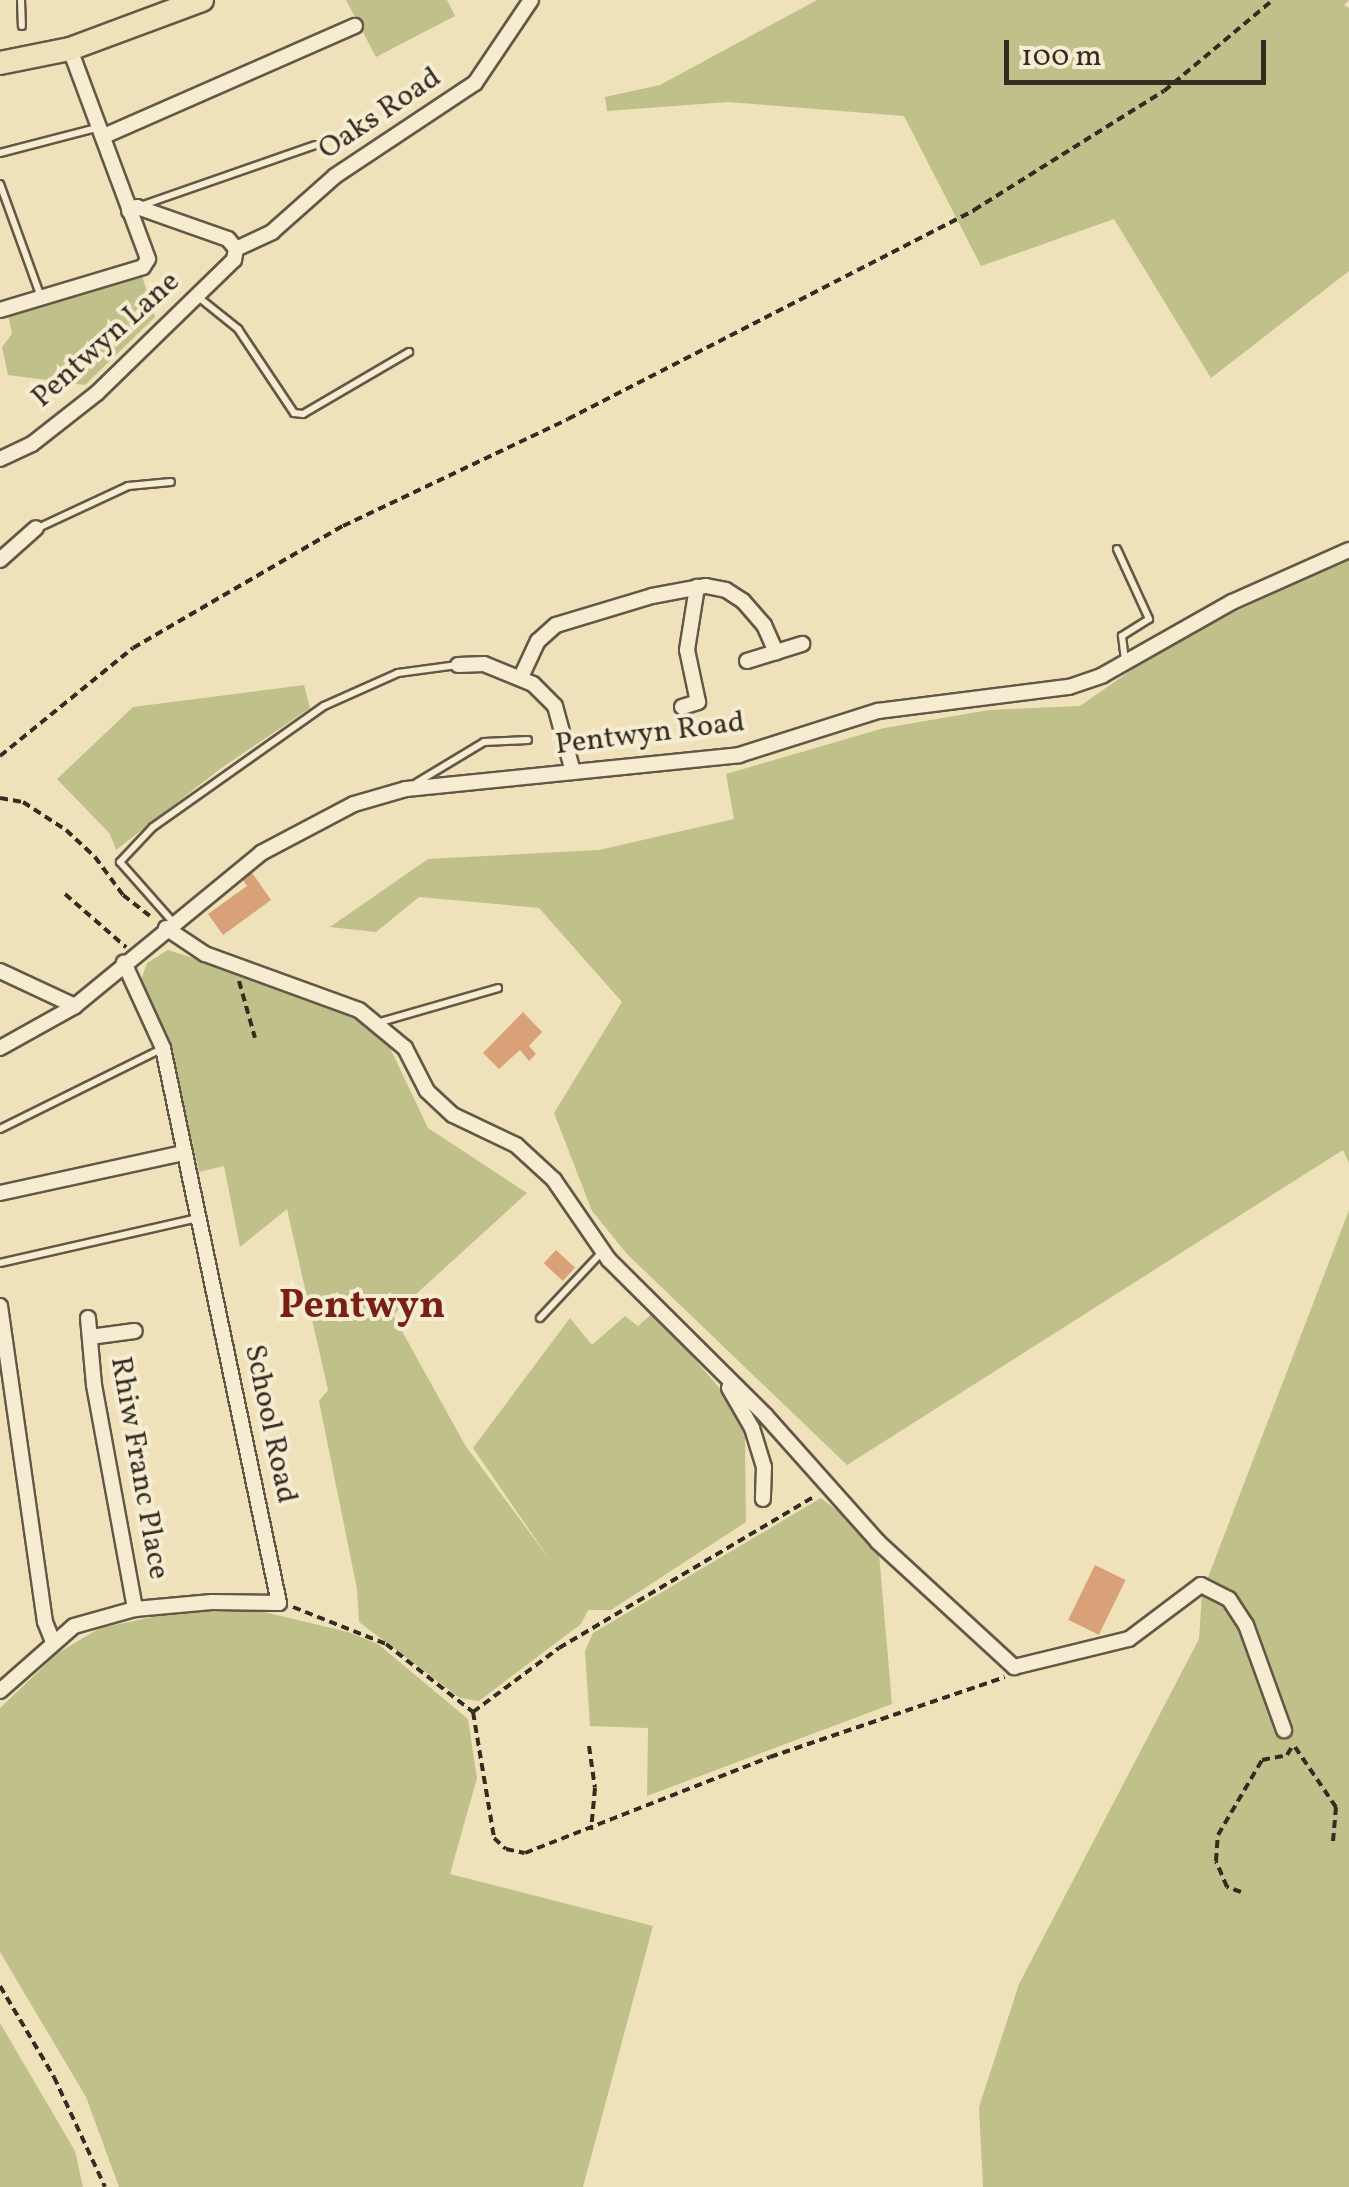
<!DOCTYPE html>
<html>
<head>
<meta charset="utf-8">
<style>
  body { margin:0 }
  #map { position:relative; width:1349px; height:2187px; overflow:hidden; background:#efe1b9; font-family:Vollkorn,serif }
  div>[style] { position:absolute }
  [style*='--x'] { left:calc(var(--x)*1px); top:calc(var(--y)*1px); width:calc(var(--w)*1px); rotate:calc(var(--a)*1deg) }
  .green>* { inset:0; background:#c0c18a }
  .building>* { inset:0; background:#d9a177; transform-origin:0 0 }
  .path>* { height:4px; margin-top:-2px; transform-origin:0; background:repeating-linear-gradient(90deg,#342b21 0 8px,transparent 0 13px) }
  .roads { filter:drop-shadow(2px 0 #635847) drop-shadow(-2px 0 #635847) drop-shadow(0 2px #635847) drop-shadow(0 -2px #635847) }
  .service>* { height:6px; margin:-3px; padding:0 3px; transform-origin:3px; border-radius:3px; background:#f5ecd2 }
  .minor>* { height:14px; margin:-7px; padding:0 7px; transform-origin:7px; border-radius:7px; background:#f5ecd2 }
  .primary>* { height:22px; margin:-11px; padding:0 11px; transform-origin:11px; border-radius:11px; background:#efe1b9 }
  span { translate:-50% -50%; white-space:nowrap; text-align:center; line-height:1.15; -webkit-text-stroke:8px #f5ecd2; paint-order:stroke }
  .street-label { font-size:30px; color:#342b21 }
  .district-label { font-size:40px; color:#7a1f14; font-weight:700 }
  .scale { position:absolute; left:1004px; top:40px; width:262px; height:45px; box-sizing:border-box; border:5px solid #342b21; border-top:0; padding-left:12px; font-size:30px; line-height:35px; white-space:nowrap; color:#342b21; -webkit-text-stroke:8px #f5ecd2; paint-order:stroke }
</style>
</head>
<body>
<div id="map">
  <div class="green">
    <i style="clip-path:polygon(346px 0,447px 0,455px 16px,376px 57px)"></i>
    <i style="clip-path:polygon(817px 0,1349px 0,1344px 5px,1349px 8px,1349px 271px,1211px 378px,1114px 219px,981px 266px,904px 116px,728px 102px,607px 111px,605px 97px,660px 85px)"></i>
    <i style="clip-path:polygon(141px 273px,155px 317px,85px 385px,8px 375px,2px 347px,12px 334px,8px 315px)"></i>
    <i style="clip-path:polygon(1349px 558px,1349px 1163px,1343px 1150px,847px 1465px,628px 1255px,592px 1211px,554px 1113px,622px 1002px,539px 908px,419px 897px,376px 932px,330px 927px,428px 859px,599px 850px,734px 819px,726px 774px,884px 728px,989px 710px,1080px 706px,1173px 641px)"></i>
    <i style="clip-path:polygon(304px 685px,310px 708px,220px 769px,116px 850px,110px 834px,57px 779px,133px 707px)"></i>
    <i style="clip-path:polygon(168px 950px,342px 1005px,383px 1033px,428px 1128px,527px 1193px,393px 1315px,465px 1445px,550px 1560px,473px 1448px,570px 1318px,592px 1345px,625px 1316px,638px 1326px,654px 1312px,729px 1399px,745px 1437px,746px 1522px,611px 1610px,588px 1610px,581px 1624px,479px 1701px,460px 1698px,359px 1622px,357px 1589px,319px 1401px,328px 1390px,287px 1209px,240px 1247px,224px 1166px,199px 1172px,170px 1044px,140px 983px,147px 963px)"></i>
    <i style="clip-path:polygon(1349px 1210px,1349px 2187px,983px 2187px,979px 2107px,1019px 1984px,1199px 1639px,1202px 1593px)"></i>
    <i style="clip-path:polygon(821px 1498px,878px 1542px,892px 1704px,647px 1796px,648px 1728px,590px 1726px,585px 1651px,593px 1633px)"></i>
    <i style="clip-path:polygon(181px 1611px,260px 1611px,348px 1632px,378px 1644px,468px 1719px,477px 1778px,450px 1874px,653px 1926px,583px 2187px,119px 2187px,86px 2097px,0 1952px,0 1708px,58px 1653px,100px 1628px)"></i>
    <i style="clip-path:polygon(0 2023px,75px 2151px,83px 2187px,0 2187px)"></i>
  </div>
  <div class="building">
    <i style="clip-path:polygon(252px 873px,271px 900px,223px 935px,208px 914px,247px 886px,243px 880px)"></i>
    <i style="clip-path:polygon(523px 1012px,542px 1032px,529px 1046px,536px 1054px,529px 1061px,520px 1050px,499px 1069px,483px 1053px)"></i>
    <i style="left:556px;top:1250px;width:26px;height:18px;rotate:43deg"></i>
    <i style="left:1095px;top:1565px;width:34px;height:61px;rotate:26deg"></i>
  </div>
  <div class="path">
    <i style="--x:0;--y:756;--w:171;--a:-39.1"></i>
    <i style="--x:133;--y:648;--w:243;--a:-30.2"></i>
    <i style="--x:343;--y:526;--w:249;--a:-25.4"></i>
    <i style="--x:568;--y:419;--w:457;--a:-27.2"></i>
    <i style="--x:974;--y:210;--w:224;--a:-32.1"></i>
    <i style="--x:1164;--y:91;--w:142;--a:-39.9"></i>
    <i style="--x:0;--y:798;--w:23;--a:10"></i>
    <i style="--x:23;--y:802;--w:51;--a:33.1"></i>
    <i style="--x:66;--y:830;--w:40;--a:43"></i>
    <i style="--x:95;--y:857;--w:47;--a:53.6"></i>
    <i style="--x:123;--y:895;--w:34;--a:38"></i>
    <i style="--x:65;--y:894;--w:81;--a:41"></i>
    <i style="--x:239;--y:981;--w:59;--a:74.3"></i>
    <i style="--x:293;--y:1607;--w:100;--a:21.7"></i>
    <i style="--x:386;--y:1644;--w:110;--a:38"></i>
    <i style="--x:473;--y:1712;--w:128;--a:80.5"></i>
    <i style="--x:494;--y:1838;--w:16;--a:43"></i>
    <i style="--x:506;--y:1849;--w:19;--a:12"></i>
    <i style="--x:525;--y:1853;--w:263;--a:-21.4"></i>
    <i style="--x:770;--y:1757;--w:248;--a:-18.8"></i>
    <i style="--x:473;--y:1712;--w:107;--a:-36.7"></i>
    <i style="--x:559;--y:1648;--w:298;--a:-30.7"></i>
    <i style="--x:589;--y:1746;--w:42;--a:81.9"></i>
    <i style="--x:595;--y:1788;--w:42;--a:95.4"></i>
    <i style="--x:1295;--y:1747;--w:73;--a:55.7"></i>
    <i style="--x:1336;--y:1807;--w:38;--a:95"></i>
    <i style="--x:1241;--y:1892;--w:15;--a:-160"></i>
    <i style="--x:1227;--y:1887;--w:28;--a:-113"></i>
    <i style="--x:1216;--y:1861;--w:26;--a:-86"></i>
    <i style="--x:1218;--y:1835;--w:87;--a:-59.6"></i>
    <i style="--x:1262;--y:1760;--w:25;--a:-11"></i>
    <i style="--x:1287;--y:1755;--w:12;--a:-59"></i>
    <i style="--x:0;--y:1986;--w:106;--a:59.3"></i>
    <i style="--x:54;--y:2077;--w:121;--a:65.1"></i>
  </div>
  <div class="roads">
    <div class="service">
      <i style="--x:21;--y:0;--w:26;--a:88"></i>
      <i style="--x:0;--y:153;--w:103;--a:-14.6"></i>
      <i style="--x:0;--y:184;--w:120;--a:70.1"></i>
      <i style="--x:143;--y:205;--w:182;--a:-19.2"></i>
      <i style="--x:197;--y:296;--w:53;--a:38.8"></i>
      <i style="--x:238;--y:329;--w:101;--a:56.3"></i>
      <i style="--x:294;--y:413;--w:9;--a:6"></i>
      <i style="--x:303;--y:414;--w:123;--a:-30.3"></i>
      <i style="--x:38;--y:528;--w:99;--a:-25"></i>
      <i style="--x:128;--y:486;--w:43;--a:-5.3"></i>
      <i style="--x:1117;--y:549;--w:77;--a:65.4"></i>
      <i style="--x:1149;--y:619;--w:32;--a:148"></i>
      <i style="--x:1122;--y:636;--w:25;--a:83"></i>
      <i style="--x:416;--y:783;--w:79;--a:-31.1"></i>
      <i style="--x:484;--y:742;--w:44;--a:-2.6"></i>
      <i style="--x:173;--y:922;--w:80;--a:-131.5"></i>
      <i style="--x:120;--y:862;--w:48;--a:-46.7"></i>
      <i style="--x:153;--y:827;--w:209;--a:-35.3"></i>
      <i style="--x:324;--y:706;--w:81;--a:-24"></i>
      <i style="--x:398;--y:673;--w:60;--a:-7.7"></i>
      <i style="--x:377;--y:1023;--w:126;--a:-16.1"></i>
      <i style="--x:0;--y:1129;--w:182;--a:-26.4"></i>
      <i style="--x:0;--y:1263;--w:203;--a:-12.8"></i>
      <i style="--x:540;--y:1318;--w:91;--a:-46.8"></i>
    </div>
    <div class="minor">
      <i style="--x:104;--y:136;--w:274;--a:-23.7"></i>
      <i style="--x:129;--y:211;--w:9;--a:-27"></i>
      <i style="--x:137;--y:207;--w:96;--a:19.4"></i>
      <i style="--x:228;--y:239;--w:13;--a:51"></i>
      <i style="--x:236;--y:249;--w:40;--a:-25"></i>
      <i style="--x:272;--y:232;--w:84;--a:-41.6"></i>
      <i style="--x:335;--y:176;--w:168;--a:-33.6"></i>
      <i style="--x:475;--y:83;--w:100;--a:-56"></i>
      <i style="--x:0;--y:310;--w:149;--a:-16.7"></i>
      <i style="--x:143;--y:267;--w:9;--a:-58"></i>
      <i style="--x:148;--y:259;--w:224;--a:-110.4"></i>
      <i style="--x:0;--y:459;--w:35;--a:-25"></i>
      <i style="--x:32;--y:444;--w:83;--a:-38.1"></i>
      <i style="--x:97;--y:393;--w:191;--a:-44.2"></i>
      <i style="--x:234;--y:260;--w:11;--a:-80"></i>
      <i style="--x:0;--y:560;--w:48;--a:-41.6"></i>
      <i style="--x:747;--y:661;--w:58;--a:-17.2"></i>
      <i style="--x:458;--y:665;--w:26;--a:-2"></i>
      <i style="--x:484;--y:664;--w:53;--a:22.2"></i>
      <i style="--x:533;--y:684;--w:31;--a:45"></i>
      <i style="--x:555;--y:706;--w:68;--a:74.7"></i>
      <i style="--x:521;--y:677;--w:40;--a:-65"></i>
      <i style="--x:538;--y:641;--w:24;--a:-42"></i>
      <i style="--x:556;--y:625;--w:100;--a:-16.8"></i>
      <i style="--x:652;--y:596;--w:55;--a:-10.5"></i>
      <i style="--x:706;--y:586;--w:20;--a:11"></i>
      <i style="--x:726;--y:590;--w:20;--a:33"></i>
      <i style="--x:743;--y:601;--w:32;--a:49"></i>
      <i style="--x:764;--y:625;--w:30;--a:66"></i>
      <i style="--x:682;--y:707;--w:17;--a:-17"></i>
      <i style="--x:698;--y:702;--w:53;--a:-101.9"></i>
      <i style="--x:687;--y:650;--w:64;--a:-81"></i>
      <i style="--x:166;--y:928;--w:47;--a:33.7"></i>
      <i style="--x:205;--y:954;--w:164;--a:20"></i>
      <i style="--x:359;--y:1010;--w:60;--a:39.6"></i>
      <i style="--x:405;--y:1048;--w:48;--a:62.9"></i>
      <i style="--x:427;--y:1091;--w:35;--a:43"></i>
      <i style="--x:453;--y:1115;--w:70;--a:25.5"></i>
      <i style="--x:516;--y:1145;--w:52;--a:42.6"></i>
      <i style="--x:554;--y:1180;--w:97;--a:55.5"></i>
      <i style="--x:609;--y:1260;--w:220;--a:44.8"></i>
      <i style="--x:765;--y:1415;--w:170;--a:48.3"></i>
      <i style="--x:878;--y:1542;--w:185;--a:42.6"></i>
      <i style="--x:1014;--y:1667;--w:118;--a:-13.7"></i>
      <i style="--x:1129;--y:1639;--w:90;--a:-36.9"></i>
      <i style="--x:1201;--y:1585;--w:31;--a:27"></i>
      <i style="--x:1229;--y:1599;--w:31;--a:57"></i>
      <i style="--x:1246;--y:1625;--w:112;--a:70.1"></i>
      <i style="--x:0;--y:971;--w:83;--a:25"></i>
      <i style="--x:0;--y:1048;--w:86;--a:-29.2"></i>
      <i style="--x:75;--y:1006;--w:241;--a:-39.4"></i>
      <i style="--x:261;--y:853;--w:105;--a:-27.8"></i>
      <i style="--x:354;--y:804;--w:54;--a:-16.1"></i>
      <i style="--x:406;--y:789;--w:335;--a:-5.8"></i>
      <i style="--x:739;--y:755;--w:146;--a:-17.6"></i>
      <i style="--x:878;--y:711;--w:193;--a:-7.2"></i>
      <i style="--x:1069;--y:687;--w:36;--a:-19"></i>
      <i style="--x:1103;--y:675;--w:148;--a:-29.5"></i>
      <i style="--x:1232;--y:602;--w:128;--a:-24"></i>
      <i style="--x:0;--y:1193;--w:187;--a:-12.3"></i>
      <i style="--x:0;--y:1306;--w:319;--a:81.9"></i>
      <i style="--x:45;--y:1622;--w:22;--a:68"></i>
      <i style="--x:88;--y:1318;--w:67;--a:84.9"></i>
      <i style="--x:94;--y:1385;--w:228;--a:79.6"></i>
      <i style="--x:90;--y:1337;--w:45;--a:-7.6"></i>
      <i style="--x:729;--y:1388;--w:46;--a:60.1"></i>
      <i style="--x:752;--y:1428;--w:41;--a:72.9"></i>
      <i style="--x:764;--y:1467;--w:32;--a:92"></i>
      <i style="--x:0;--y:1691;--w:98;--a:-41.3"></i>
      <i style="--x:74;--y:1626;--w:63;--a:-15.6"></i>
      <i style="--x:135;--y:1609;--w:77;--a:-5.2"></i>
      <i style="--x:212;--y:1602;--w:67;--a:0.9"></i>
      <i style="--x:279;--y:1603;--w:567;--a:-101.81"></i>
      <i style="--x:163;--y:1048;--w:94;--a:-114.6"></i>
    </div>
    <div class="primary">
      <i style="--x:0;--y:63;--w:71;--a:-11.3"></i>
      <i style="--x:70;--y:49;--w:141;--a:-20.4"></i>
    </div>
  </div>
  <div class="street-label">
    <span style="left:380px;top:114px;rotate:-34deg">Oaks Road</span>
    <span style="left:106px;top:340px;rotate:-42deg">Pentwyn Lane</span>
    <span style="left:650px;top:734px;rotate:-7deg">Pentwyn Road</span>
    <span style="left:270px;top:1424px;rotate:78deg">School Road</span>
    <span style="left:139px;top:1468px;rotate:80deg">Rhiw Franc Place</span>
  </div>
  <div class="district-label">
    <span style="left:362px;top:1307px">Pentwyn</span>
  </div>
  <div class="scale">100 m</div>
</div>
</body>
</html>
